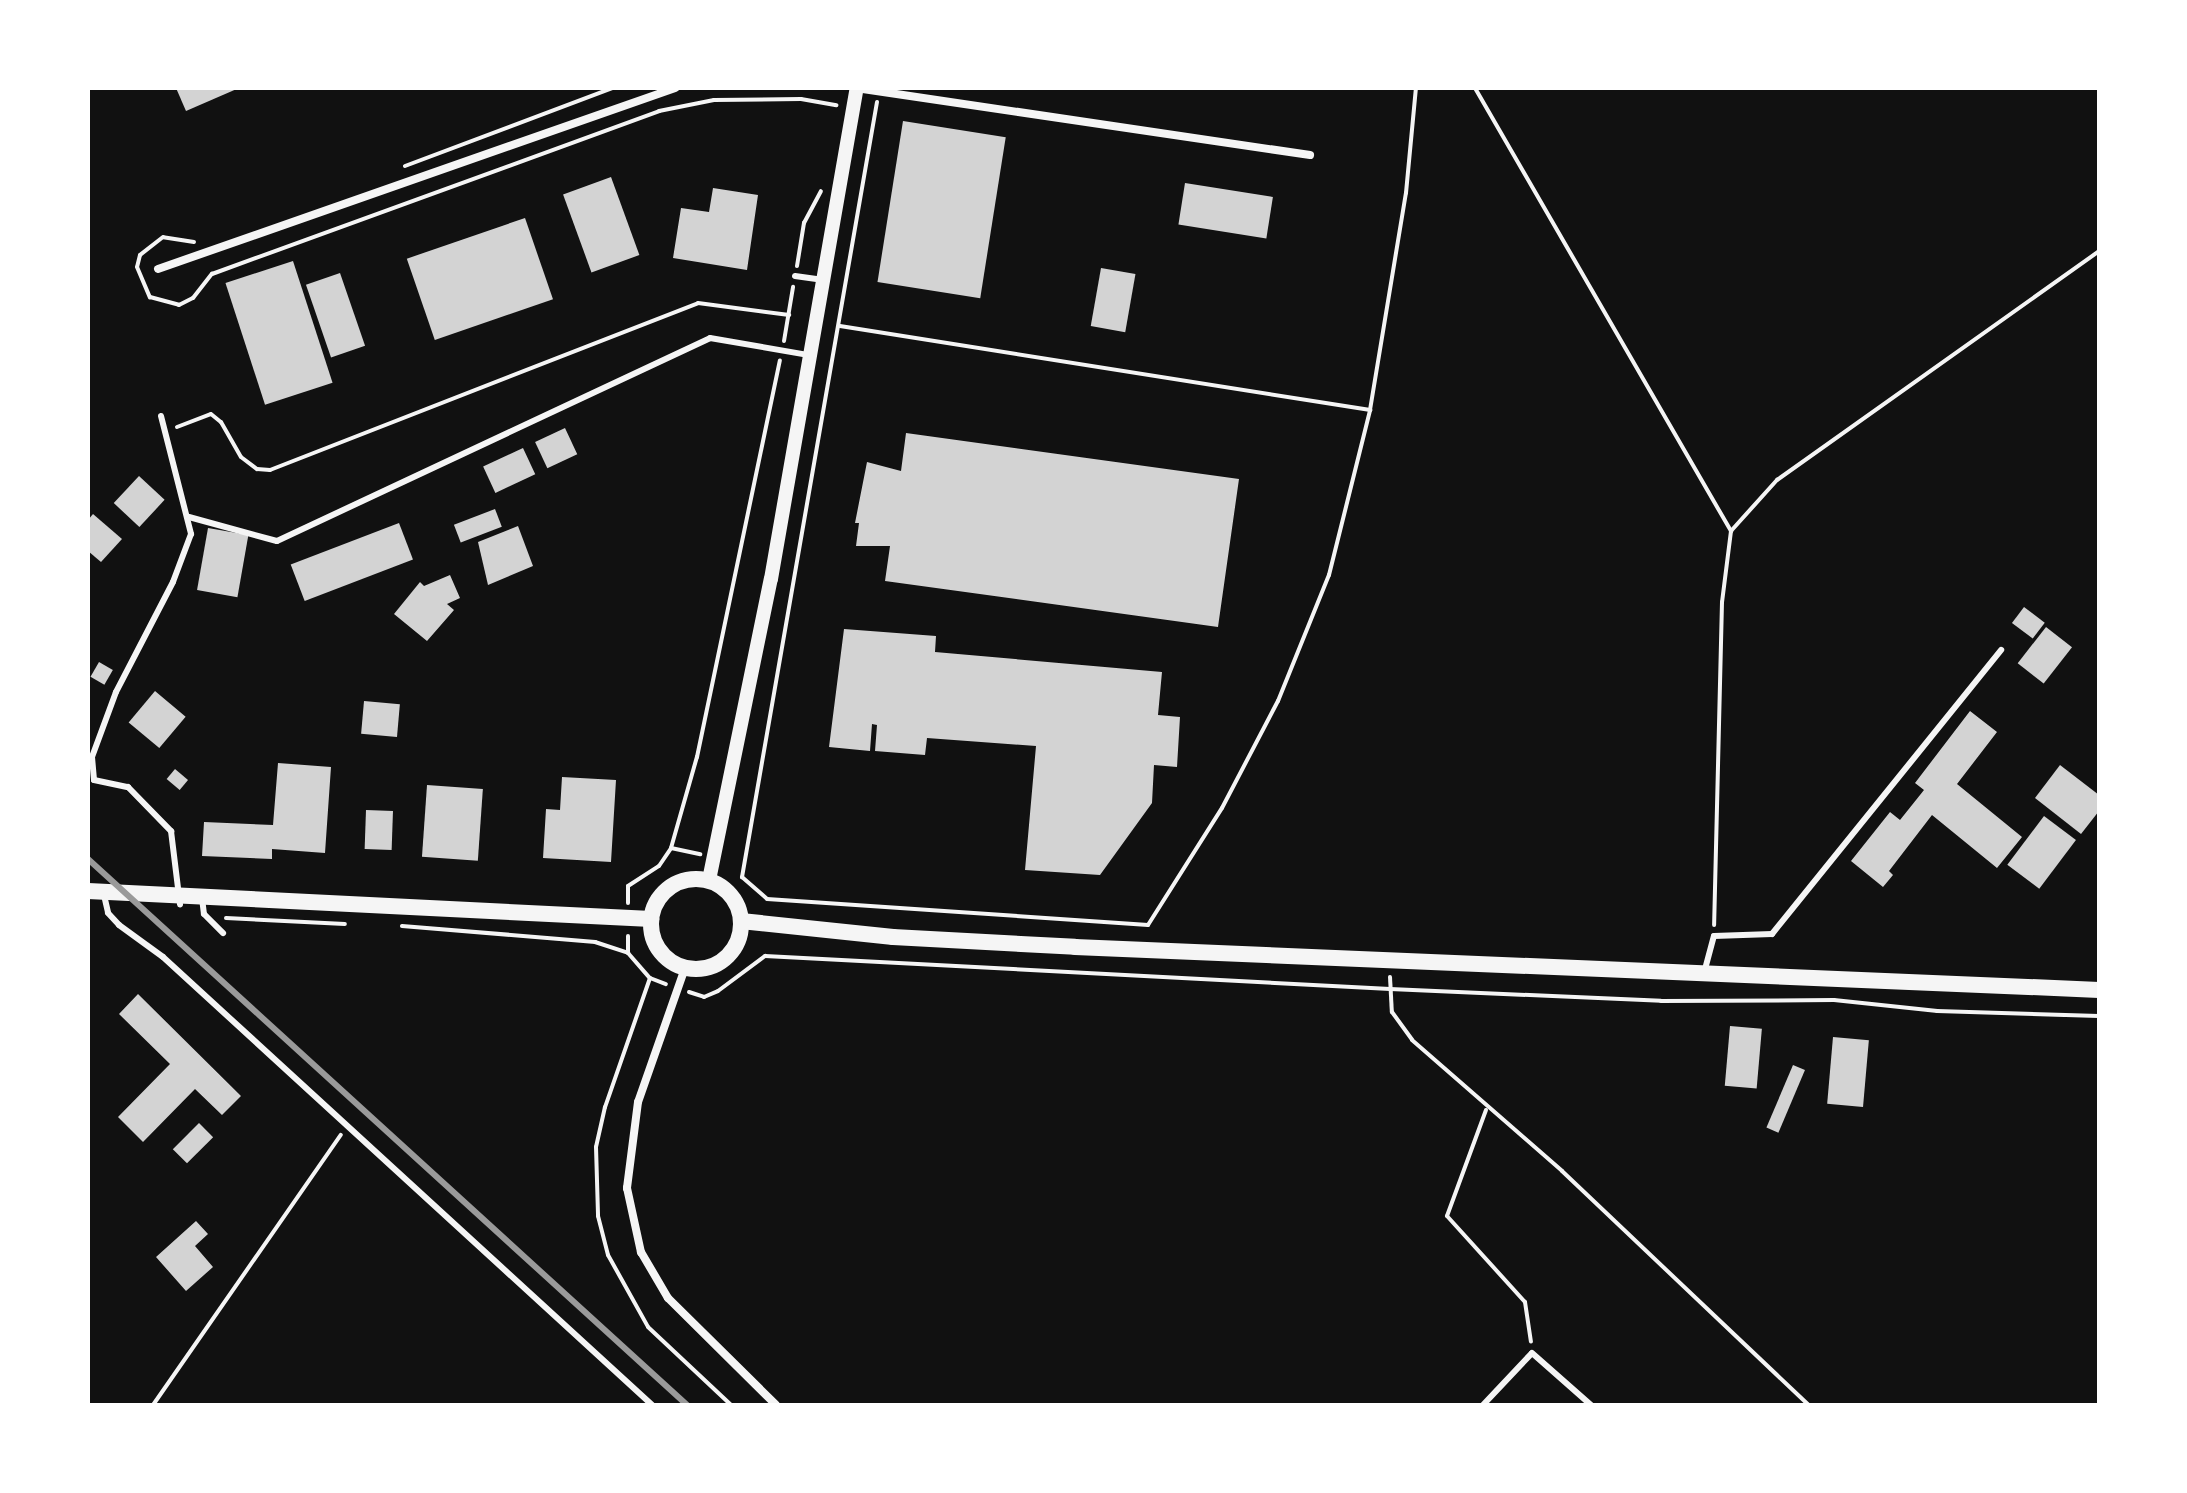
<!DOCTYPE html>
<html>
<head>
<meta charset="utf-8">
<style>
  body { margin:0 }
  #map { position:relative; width:2187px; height:1493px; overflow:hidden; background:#111; font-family:Arial,sans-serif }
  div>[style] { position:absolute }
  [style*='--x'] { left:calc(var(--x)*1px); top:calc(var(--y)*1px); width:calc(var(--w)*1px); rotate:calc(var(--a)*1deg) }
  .building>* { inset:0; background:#d3d3d3; transform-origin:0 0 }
  .path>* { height:4px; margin:-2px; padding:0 2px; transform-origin:2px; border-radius:2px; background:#f5f5f5 }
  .service>* { height:6px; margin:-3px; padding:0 3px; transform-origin:3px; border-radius:3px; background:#f5f5f5 }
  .minor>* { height:8px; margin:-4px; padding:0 4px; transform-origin:4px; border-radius:4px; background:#f5f5f5 }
  .tertiary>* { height:14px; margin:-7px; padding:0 7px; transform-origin:7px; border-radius:7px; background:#f5f5f5 }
  .secondary>* { height:16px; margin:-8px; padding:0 8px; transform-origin:8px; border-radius:8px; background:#f5f5f5 }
  .secondary>.ring { margin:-8px; padding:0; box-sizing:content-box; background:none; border:16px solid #f5f5f5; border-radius:50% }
  .rail>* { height:6px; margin:-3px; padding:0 3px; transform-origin:3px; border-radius:3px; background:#9a9a9a }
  span { translate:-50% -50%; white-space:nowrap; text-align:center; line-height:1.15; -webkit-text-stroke:7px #fff; paint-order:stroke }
  .frame { position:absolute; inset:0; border:90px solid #fff; pointer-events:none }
</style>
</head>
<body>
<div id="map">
  <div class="building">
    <i style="clip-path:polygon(176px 88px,239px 88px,186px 111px)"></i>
    <i style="left:903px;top:121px;width:104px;height:163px;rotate:9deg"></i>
    <i style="left:611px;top:177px;width:83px;height:51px;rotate:70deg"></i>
    <i style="left:1185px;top:183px;width:89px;height:42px;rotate:9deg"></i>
    <i style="clip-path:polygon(713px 188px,758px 195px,747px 270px,673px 258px,681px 208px,709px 212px)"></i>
    <i style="left:525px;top:218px;width:86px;height:125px;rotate:71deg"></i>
    <i style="left:293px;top:261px;width:128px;height:71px;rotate:72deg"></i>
    <i style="left:1101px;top:268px;width:35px;height:59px;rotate:10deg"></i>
    <i style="left:340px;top:273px;width:77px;height:36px;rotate:71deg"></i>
    <i style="left:565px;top:428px;width:29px;height:33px;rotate:65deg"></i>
    <i style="clip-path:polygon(906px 433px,1239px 479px,1218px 627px,885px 581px,890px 546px,856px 546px,859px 523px,855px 523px,867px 462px,901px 471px)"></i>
    <i style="left:523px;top:448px;width:29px;height:44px;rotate:65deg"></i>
    <i style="left:139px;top:476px;width:35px;height:37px;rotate:43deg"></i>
    <i style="left:495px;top:509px;width:19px;height:44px;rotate:69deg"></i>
    <i style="clip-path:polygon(93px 514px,122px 539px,101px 562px,88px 551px,88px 520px)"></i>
    <i style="left:399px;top:523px;width:39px;height:116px;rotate:69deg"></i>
    <i style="clip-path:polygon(518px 526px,533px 566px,488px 585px,478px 542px)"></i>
    <i style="left:208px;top:528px;width:41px;height:63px;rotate:10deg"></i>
    <i style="clip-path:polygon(450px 575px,460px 598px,447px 604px,454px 610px,427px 641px,394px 614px,420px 582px,424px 586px)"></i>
    <i style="left:2024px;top:607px;width:26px;height:20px;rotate:37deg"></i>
    <i style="left:2046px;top:627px;width:33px;height:46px;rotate:38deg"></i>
    <i style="clip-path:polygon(844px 629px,936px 636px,935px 652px,1162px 672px,1158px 715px,1180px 717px,1177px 767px,1154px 765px,1152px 803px,1100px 875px,1025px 870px,1036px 746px,927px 738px,925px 755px,875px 751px,877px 725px,872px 724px,870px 751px,829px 747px)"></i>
    <i style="left:99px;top:662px;width:16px;height:17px;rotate:30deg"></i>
    <i style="left:155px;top:691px;width:40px;height:41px;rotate:40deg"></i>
    <i style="left:364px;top:701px;width:36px;height:33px;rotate:5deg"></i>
    <i style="clip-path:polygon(1970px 711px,1997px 732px,1957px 784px,2022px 837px,1997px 868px,1932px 815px,1889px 871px,1893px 875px,1883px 887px,1851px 861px,1890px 812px,1900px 820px,1924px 790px,1915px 783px)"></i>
    <i style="clip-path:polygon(278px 763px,331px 767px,325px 853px,272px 849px,272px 859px,202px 856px,204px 822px,273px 825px)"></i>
    <i style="clip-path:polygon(2060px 765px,2099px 795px,2099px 811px,2081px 834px,2035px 798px)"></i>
    <i style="left:175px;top:769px;width:17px;height:13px;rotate:40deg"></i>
    <i style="clip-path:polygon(562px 777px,616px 780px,611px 862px,543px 858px,546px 809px,560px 810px)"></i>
    <i style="left:427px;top:785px;width:56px;height:72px;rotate:4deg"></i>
    <i style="left:366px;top:810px;width:27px;height:39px;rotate:2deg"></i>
    <i style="left:2044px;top:816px;width:40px;height:61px;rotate:37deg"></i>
    <i style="clip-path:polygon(138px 994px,241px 1096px,222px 1115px,195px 1089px,143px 1142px,118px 1117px,170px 1064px,119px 1014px)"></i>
    <i style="left:1730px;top:1026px;width:32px;height:60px;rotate:5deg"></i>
    <i style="left:1833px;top:1037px;width:36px;height:67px;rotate:5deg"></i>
    <i style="left:1793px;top:1065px;width:13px;height:68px;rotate:23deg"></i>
    <i style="left:199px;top:1123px;width:20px;height:37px;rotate:45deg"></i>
    <i style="clip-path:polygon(196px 1221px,208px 1234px,195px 1246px,213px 1267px,186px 1291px,156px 1257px)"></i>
  </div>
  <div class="path">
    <i style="--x:1475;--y:88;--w:512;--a:59.98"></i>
    <i style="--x:1731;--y:531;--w:72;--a:97.2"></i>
    <i style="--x:1722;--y:602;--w:323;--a:91.4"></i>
    <i style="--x:877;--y:102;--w:787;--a:99.88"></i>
    <i style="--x:742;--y:877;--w:33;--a:41"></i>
    <i style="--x:767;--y:899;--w:382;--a:3.9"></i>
    <i style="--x:1148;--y:925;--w:138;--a:-57.7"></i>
    <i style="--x:1222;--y:808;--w:121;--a:-62.4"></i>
    <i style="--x:1278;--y:701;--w:136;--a:-68"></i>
    <i style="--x:1329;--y:575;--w:170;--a:-76"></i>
    <i style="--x:1370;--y:410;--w:220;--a:-80.6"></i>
    <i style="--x:1406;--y:193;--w:105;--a:-84.6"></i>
    <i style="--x:405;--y:166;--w:222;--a:-20.6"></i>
    <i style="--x:194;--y:242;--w:31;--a:-171"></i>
    <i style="--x:163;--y:237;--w:29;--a:142"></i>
    <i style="--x:140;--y:255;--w:12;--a:104"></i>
    <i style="--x:137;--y:267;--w:33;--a:67"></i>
    <i style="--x:150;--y:297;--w:30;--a:15"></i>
    <i style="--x:179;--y:305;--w:16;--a:-27"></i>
    <i style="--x:193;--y:298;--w:31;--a:-52"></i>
    <i style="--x:212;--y:274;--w:476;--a:-20"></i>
    <i style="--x:659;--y:111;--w:56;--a:-11.3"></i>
    <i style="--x:714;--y:100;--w:87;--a:-0.7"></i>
    <i style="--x:801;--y:99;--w:36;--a:10"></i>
    <i style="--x:797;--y:266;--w:44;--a:-80.8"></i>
    <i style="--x:804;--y:223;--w:36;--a:-62"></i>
    <i style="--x:840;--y:326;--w:537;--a:9.01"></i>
    <i style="--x:784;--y:341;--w:55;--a:-80.5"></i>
    <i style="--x:177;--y:427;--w:36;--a:-21"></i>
    <i style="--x:211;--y:414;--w:13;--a:39"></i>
    <i style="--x:221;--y:422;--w:40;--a:60.3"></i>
    <i style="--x:241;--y:457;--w:20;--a:37"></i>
    <i style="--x:257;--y:469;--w:13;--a:4"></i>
    <i style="--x:270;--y:470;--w:459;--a:-21.3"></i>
    <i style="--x:698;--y:303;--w:92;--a:7.5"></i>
    <i style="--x:1731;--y:531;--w:69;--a:-48"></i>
    <i style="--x:1777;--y:480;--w:395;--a:-35.4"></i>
    <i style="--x:671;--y:848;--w:30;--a:12"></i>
    <i style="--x:628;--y:903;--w:17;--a:-90"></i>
    <i style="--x:628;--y:886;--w:37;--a:-33"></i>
    <i style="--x:659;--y:866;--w:22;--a:-56"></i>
    <i style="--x:671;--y:848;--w:95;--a:-74.1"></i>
    <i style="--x:697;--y:757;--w:405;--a:-78.2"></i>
    <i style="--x:226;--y:918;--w:119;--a:2.9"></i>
    <i style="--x:402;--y:926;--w:194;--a:4.7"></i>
    <i style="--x:595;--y:942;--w:35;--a:18"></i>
    <i style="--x:628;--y:953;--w:33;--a:49"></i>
    <i style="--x:650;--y:978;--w:17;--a:21"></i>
    <i style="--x:628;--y:953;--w:17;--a:-90"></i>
    <i style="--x:1390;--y:977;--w:35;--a:87"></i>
    <i style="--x:1392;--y:1012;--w:34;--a:54"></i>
    <i style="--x:1412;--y:1040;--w:199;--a:41.1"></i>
    <i style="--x:1562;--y:1171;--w:340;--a:43.5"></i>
    <i style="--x:650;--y:978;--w:137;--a:109.2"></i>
    <i style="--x:605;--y:1107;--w:41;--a:102.7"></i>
    <i style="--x:596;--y:1147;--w:69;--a:88.3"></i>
    <i style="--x:598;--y:1216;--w:40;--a:75.6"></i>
    <i style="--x:608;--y:1255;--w:82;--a:60.9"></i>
    <i style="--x:648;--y:1327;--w:114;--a:43.2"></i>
    <i style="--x:689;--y:992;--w:16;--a:18"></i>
    <i style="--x:704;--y:997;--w:15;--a:-23"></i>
    <i style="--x:718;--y:991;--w:59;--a:-36.7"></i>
    <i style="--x:765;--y:956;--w:626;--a:3.02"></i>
    <i style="--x:1390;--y:989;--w:271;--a:2.5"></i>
    <i style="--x:1661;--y:1001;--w:173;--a:-0.3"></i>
    <i style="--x:1834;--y:1000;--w:104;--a:6.1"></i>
    <i style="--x:1937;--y:1011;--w:162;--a:1.8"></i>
    <i style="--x:1486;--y:1110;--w:113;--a:110.2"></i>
    <i style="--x:1447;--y:1216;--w:116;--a:47.8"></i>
    <i style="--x:1525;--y:1302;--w:40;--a:81.5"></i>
    <i style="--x:153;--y:1405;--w:329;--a:-55.2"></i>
  </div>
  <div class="service">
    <i style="--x:795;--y:276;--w:27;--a:8"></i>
    <i style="--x:161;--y:416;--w:122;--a:75.7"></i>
    <i style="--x:191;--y:534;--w:51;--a:110.6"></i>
    <i style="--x:173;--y:582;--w:124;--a:117.4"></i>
    <i style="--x:116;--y:692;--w:69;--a:110.3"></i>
    <i style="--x:92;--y:757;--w:23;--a:85"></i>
    <i style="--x:94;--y:780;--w:35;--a:12"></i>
    <i style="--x:128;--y:787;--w:62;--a:45.7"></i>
    <i style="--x:171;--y:831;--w:74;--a:83"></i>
    <i style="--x:189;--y:517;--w:91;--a:15.3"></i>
    <i style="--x:277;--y:541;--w:478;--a:-25.1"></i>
    <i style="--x:710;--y:338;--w:99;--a:9.8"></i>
    <i style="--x:104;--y:895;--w:18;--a:77"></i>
    <i style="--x:108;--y:913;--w:16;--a:47"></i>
    <i style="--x:119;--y:925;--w:54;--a:36"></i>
    <i style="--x:163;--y:957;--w:663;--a:42.49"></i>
    <i style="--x:202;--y:898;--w:16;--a:83"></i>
    <i style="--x:204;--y:914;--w:27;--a:45"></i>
    <i style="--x:1704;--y:973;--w:38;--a:-75"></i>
    <i style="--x:1714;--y:936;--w:58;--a:-2"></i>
    <i style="--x:1772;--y:934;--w:365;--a:-51.1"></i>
    <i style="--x:1483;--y:1405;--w:71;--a:-46.7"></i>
    <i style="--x:1532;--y:1353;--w:79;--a:41.4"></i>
  </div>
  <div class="minor">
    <i style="--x:856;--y:88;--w:459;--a:8.4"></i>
    <i style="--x:158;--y:269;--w:548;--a:-19.29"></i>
    <i style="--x:685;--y:968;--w:142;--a:109.3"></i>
    <i style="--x:638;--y:1102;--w:87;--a:97.3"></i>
    <i style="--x:627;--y:1188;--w:66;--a:77.7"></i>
    <i style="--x:641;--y:1252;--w:53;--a:59.6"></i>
    <i style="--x:668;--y:1298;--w:152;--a:44.7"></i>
  </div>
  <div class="tertiary">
    <i style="--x:709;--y:880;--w:307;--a:-78.4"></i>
    <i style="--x:771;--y:579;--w:498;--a:-80.1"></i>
  </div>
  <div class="secondary">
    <i class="ring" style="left:651px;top:879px;width:74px;height:74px"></i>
    <i style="--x:88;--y:891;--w:564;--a:2.85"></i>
    <i style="--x:741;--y:921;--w:153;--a:6"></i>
    <i style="--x:893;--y:937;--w:182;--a:3.1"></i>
    <i style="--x:1075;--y:947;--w:1025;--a:2.4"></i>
  </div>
  <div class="rail">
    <i style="--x:88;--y:859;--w:811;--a:42.35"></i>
  </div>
  <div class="frame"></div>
</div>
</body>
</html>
